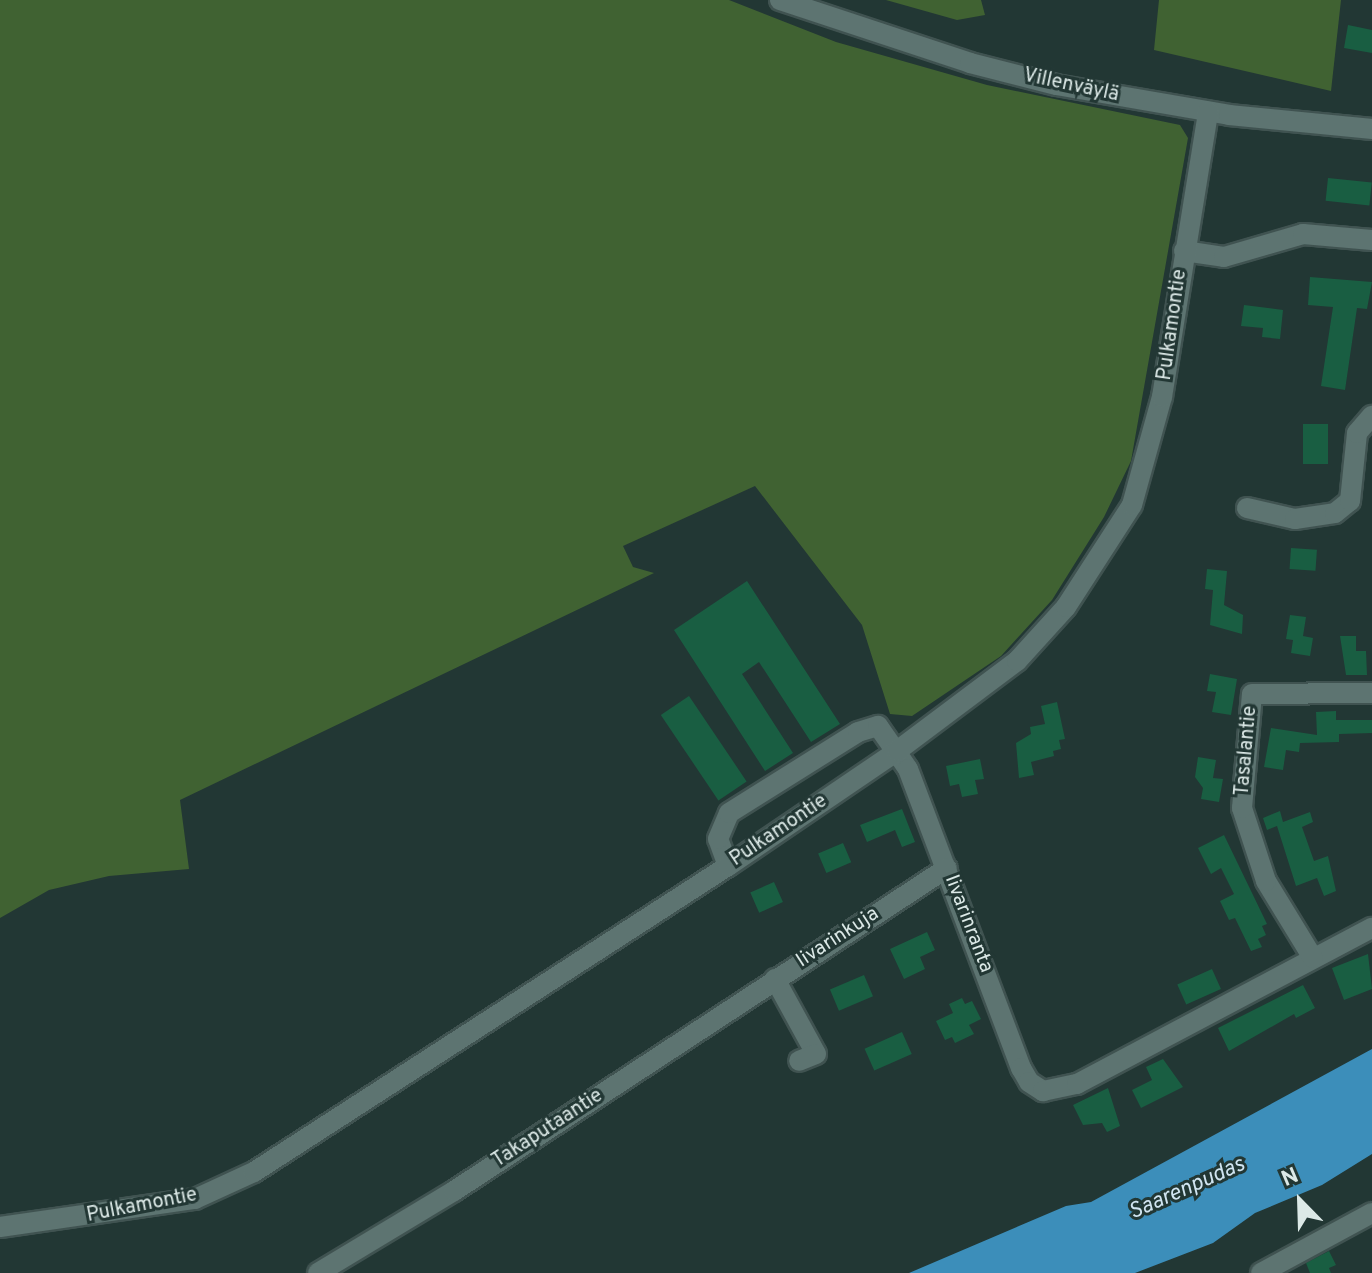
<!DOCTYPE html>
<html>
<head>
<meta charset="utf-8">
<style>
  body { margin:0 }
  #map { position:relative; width:1372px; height:1273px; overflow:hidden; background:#223734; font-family:Overpass,sans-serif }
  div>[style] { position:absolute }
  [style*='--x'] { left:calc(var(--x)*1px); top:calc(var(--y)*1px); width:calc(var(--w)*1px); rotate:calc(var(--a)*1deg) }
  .green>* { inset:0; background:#406232 }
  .water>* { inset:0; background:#3c8eba }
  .building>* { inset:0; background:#195e42; transform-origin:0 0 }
  .roads { filter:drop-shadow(2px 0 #405351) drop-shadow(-2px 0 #405351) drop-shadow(0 2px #405351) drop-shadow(0 -2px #405351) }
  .minor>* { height:20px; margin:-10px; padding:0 10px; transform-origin:10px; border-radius:10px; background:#5d7471 }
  span { translate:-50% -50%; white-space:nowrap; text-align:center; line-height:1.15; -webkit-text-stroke:6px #223734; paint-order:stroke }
  .street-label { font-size:20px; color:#dce9e7 }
  .water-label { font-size:22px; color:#d1e5f1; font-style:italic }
  .north { position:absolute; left:1260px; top:1161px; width:80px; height:80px; -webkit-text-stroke:6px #223734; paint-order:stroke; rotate:337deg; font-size:22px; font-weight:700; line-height:32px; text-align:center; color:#dce9e7 }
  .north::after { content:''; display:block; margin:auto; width:28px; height:36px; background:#dce9e7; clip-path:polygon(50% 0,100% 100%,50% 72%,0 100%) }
</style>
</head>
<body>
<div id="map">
  <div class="green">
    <i style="clip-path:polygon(0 0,729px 0,836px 42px,987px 85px,1180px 125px,1188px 138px,1131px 461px,1104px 517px,1052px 600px,1001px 656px,912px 716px,890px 714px,862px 625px,755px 486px,623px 546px,633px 567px,654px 573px,180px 800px,189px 869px,109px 876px,49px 890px,0 918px)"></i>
    <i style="clip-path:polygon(886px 0,981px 0,985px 15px,957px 20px)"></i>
    <i style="clip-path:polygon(1159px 0,1341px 0,1331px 91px,1154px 50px)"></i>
  </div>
  <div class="water">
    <i style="clip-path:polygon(1372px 1049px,1372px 1154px,1322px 1185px,1255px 1213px,1213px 1243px,1135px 1273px,909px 1273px,1066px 1206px,1091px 1202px)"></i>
  </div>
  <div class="building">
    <i style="clip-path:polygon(1348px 25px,1372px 30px,1372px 53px,1344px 48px)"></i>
    <i style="left:1328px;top:178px;width:44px;height:23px;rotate:6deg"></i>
    <i style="clip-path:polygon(1310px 277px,1372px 282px,1367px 309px,1357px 308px,1345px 390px,1321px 386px,1333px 307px,1308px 305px)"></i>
    <i style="clip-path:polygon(1244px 305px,1283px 310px,1280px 339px,1262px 337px,1263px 328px,1241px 326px)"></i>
    <i style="left:1303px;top:424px;width:25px;height:40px"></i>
    <i style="left:1291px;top:548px;width:26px;height:21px;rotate:4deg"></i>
    <i style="clip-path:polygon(1207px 569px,1227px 571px,1224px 605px,1243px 615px,1242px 634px,1210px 625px,1213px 590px,1205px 589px)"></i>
    <i style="clip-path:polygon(747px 581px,840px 724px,811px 742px,759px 662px,742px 674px,793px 753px,765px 771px,674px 630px)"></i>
    <i style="clip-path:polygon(1290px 615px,1306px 617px,1303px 636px,1313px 638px,1310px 656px,1291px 653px,1293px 640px,1286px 639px)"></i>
    <i style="clip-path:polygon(1340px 636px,1356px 636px,1356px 651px,1366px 651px,1367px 675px,1346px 675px)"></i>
    <i style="clip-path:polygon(1210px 674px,1237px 679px,1231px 715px,1212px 712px,1216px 692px,1207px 691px)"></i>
    <i style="left:689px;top:696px;width:103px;height:34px;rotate:56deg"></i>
    <i style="clip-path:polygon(1057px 702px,1065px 739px,1059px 740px,1061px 749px,1053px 751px,1054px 756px,1031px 762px,1034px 775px,1019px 778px,1016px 743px,1031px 734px,1030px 727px,1045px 724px,1041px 706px)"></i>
    <i style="clip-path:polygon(1336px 711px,1336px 720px,1372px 720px,1372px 733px,1339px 734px,1339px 742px,1300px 743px,1299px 752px,1286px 750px,1283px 770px,1264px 767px,1271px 728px,1317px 735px,1316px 712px)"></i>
    <i style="clip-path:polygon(1198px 757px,1216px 760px,1213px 778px,1223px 779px,1219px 802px,1201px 799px,1203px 788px,1195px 777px)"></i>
    <i style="clip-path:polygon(980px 759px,984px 779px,975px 780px,978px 794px,962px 797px,959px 784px,950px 786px,946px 766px)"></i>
    <i style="clip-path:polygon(902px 809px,915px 842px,902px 847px,895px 830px,867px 842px,860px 825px)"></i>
    <i style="clip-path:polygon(1280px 811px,1283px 822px,1310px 812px,1313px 822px,1302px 827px,1314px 861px,1328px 856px,1336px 891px,1324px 896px,1317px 878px,1296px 886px,1277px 826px,1267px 830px,1263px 818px)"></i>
    <i style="clip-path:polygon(1224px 835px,1267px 924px,1262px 926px,1266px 935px,1258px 939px,1262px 947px,1251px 951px,1235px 918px,1229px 920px,1220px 901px,1234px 894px,1221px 868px,1211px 874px,1198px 848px)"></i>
    <i style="left:843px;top:843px;width:21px;height:27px;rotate:67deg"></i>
    <i style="left:774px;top:882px;width:22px;height:26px;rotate:66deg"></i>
    <i style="clip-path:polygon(927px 932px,935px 950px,920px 957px,925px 969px,904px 979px,890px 949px)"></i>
    <i style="clip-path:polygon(1368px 954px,1372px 989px,1344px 1000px,1332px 968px)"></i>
    <i style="left:1212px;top:969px;width:22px;height:38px;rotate:66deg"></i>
    <i style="left:864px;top:975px;width:23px;height:37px;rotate:67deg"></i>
    <i style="clip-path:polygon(1303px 985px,1315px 1008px,1296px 1018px,1294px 1014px,1229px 1051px,1218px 1028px)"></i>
    <i style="clip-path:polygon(962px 998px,965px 1004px,972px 1001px,981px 1019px,969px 1025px,974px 1034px,955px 1043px,952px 1037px,945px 1040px,936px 1021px,953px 1013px,949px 1004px)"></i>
    <i style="left:902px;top:1032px;width:24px;height:41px;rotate:66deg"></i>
    <i style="clip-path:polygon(1163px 1059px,1183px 1087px,1141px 1108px,1132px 1090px,1152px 1080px,1146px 1067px)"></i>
    <i style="clip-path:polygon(1108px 1088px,1120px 1126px,1107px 1132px,1102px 1123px,1083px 1125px,1073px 1105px)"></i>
    <i style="clip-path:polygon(1329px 1251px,1336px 1265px,1329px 1268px,1331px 1273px,1310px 1273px,1306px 1263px)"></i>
  </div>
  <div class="roads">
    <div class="minor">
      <i style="--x:780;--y:0;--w:200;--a:18.3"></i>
      <i style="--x:970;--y:63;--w:89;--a:14.3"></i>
      <i style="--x:1056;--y:85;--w:176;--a:9.8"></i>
      <i style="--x:1229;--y:115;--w:144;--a:5.6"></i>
      <i style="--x:1184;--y:251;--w:40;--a:8.5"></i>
      <i style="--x:1224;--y:257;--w:82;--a:-16.2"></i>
      <i style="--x:1303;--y:234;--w:69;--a:5"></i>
      <i style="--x:1247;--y:508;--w:49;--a:12.9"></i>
      <i style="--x:1295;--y:519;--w:40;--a:-8.5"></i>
      <i style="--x:1335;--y:513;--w:19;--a:-39"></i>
      <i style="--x:1350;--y:501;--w:68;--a:-84.1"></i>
      <i style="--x:1357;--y:433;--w:23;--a:-49"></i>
      <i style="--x:728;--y:866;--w:29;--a:-110"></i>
      <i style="--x:718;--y:839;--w:28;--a:-67"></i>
      <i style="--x:729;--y:813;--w:152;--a:-32.1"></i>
      <i style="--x:858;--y:732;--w:21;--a:-17"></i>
      <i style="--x:878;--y:726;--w:52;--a:55.1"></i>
      <i style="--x:908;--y:769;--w:320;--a:69.3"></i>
      <i style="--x:1021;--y:1068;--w:16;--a:60"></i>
      <i style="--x:1029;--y:1082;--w:17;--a:33"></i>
      <i style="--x:1043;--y:1091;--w:35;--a:-12"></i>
      <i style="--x:1077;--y:1084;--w:334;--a:-27.9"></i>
      <i style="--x:1313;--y:958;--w:90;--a:-121.4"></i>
      <i style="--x:1266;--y:881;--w:77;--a:-108.2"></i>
      <i style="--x:1242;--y:808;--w:114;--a:-85"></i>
      <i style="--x:1252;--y:694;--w:120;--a:-0.5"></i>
      <i style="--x:775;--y:979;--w:85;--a:61.3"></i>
      <i style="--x:816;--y:1054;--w:18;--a:158"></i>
      <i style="--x:0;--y:1227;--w:197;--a:-8.2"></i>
      <i style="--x:195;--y:1199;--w:65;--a:-24.6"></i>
      <i style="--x:254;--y:1172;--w:564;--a:-32.85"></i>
      <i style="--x:728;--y:866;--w:204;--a:-34.2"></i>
      <i style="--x:897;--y:751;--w:150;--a:-36.9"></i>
      <i style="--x:1017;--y:661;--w:73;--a:-47.8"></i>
      <i style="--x:1066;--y:607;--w:121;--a:-57.1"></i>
      <i style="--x:1132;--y:505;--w:112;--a:-74.5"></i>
      <i style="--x:1162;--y:397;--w:289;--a:-80.8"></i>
      <i style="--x:318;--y:1273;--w:159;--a:-31.1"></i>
      <i style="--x:454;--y:1191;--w:589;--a:-33.23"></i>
      <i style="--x:1261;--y:1273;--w:126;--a:-28.4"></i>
    </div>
  </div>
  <div class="street-label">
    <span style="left:1071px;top:86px;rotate:12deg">Villenväylä</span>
    <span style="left:1173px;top:325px;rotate:-82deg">Pulkamontie</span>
    <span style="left:1247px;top:751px;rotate:-85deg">Tasalantie</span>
    <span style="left:779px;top:831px;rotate:-34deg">Pulkamontie</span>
    <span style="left:968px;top:924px;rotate:69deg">Iivarinranta</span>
    <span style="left:838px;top:938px;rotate:-33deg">Iivarinkuja</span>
    <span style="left:548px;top:1129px;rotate:-33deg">Takaputaantie</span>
    <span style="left:142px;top:1206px;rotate:-11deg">Pulkamontie</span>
  </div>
  <div class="water-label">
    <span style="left:1187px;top:1189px;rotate:-24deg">Saarenpudas</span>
  </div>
  <div class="north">N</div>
</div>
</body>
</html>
